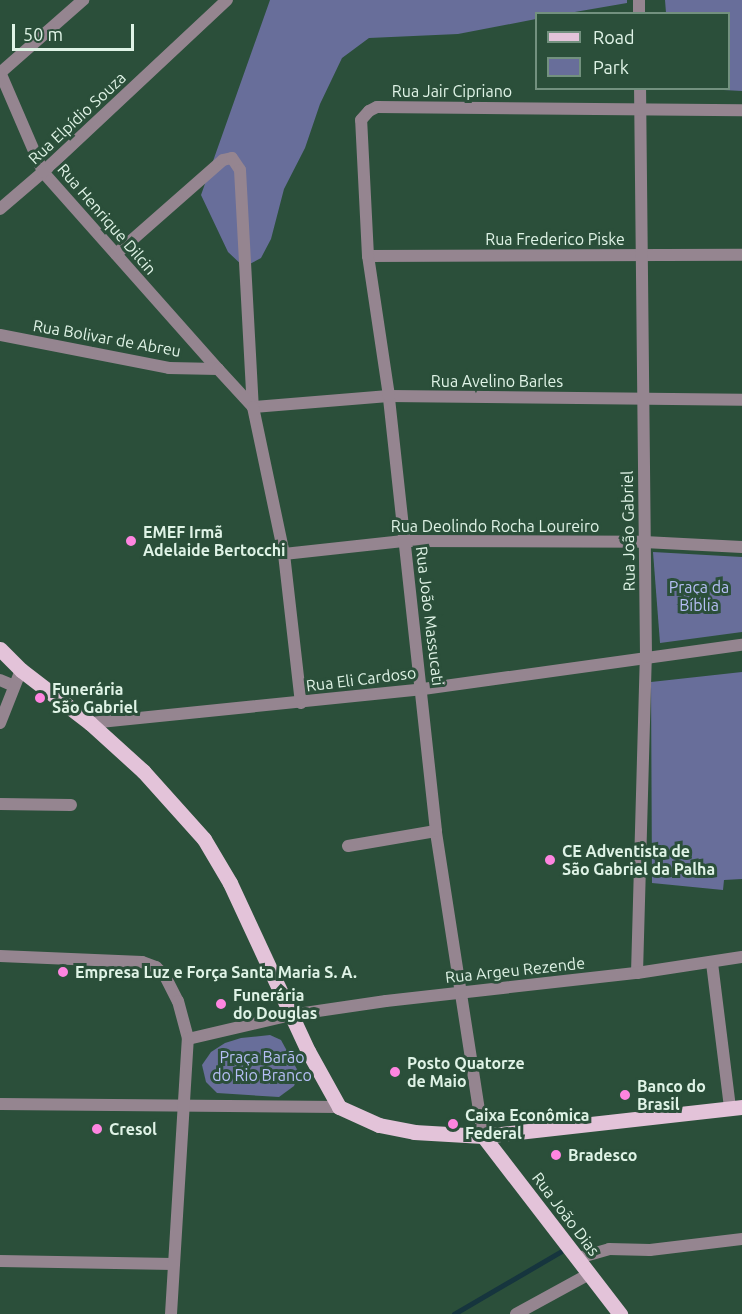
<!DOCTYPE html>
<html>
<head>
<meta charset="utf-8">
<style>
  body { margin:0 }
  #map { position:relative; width:742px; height:1314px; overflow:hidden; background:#2b4f3a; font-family:Ubuntu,sans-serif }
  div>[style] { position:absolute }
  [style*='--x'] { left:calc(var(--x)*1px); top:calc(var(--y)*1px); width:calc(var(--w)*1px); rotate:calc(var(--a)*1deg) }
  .green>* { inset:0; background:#686e9a }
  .stream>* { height:4.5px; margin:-2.25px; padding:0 2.25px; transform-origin:2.25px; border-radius:2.25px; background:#16353e }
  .pedestrian>* { height:12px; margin:-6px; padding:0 6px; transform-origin:6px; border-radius:6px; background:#958590 }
  .minor>* { height:12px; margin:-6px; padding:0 6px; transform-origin:6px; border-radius:6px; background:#958590 }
  .tertiary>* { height:12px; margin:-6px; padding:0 6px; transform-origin:6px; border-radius:6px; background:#958590 }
  .primary>* { height:15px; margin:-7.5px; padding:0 7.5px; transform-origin:7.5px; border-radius:7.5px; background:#e3c3d9 }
  .dots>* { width:16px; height:16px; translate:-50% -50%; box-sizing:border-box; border:3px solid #2b4f3a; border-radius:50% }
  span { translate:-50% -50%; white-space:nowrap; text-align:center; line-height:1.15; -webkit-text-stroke:6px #2b4f3a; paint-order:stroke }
  .street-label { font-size:16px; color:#dff3e6 }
  .poi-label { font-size:16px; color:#dff3e6; font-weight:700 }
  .left { translate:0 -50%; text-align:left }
  .park-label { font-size:16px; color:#b6bff6 }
  .legend { position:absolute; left:535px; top:12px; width:195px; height:78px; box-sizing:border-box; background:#2b4f3a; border:2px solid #73917f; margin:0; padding:8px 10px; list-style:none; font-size:18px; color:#dff3e6 }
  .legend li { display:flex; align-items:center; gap:12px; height:30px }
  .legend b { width:30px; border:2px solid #73917f }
  .scale { position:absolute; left:12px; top:24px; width:122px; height:27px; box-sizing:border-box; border:3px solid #dff3e6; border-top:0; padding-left:8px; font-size:18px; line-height:21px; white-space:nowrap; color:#dff3e6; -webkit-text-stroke:4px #2b4f3a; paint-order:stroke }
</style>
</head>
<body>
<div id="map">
  <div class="green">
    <i style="clip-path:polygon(270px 0,627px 0,627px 3px,569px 13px,536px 14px,536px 19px,458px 34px,369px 38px,342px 58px,320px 104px,305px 148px,284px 189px,271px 239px,261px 258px,244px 267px,228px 252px,201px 195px)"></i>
    <i style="clip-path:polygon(665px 0,742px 0,742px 91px,705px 89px,728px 88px,728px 14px,666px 13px)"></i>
    <i style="clip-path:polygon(653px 552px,742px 557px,742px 632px,660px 643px)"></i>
    <i style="clip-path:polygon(742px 672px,742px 879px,724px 880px,723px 890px,652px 883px,651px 682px)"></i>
    <i style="clip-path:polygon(270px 1035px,281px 1040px,299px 1073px,294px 1086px,279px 1097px,217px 1093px,206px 1082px,202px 1065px,211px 1052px,225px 1043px,241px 1038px)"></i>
  </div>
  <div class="stream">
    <i style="--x:454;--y:1314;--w:123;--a:-30.3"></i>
  </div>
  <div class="pedestrian">
    <i style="--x:578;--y:1258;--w:32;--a:-16"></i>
    <i style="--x:609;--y:1249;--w:41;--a:1.4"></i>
    <i style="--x:650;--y:1250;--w:93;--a:-6.8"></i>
  </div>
  <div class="minor">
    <i style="--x:639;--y:0;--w:14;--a:90"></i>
    <i style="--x:0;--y:72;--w:109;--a:66.7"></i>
    <i style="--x:43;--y:172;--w:264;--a:48.4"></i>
    <i style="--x:0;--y:73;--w:111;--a:-41.3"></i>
    <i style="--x:0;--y:209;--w:57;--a:-40.7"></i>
    <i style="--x:43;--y:172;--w:252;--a:-43.1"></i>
    <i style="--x:116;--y:254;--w:142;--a:-41.3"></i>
    <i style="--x:223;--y:160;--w:9;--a:-13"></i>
    <i style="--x:232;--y:158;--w:14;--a:56"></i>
    <i style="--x:240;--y:170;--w:237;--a:86.9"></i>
    <i style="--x:253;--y:407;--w:136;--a:-4.6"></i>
    <i style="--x:389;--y:396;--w:353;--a:0.6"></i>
    <i style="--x:368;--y:256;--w:374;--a:-0.2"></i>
    <i style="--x:0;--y:335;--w:172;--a:11"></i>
    <i style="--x:169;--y:368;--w:49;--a:1.2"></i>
    <i style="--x:218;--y:369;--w:52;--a:47.4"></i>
    <i style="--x:253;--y:407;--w:150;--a:78.1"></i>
    <i style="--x:284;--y:554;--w:150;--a:83.5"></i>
    <i style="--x:284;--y:554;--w:120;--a:-6.2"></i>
    <i style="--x:403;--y:541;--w:241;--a:0.2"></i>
    <i style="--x:644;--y:542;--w:98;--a:2.9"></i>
    <i style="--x:0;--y:680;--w:15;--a:23"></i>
    <i style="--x:90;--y:723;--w:335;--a:-5.8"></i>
    <i style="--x:423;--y:689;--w:322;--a:-7.9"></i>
    <i style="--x:0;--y:804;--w:71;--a:0.8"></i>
    <i style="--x:348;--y:846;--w:89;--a:-9.7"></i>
    <i style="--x:0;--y:956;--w:142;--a:2.4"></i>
    <i style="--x:142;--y:962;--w:15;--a:20"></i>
    <i style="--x:156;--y:967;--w:13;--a:45"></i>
    <i style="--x:165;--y:976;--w:28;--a:63"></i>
    <i style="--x:178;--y:1001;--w:39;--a:75"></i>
    <i style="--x:712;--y:963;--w:146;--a:82.9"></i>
    <i style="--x:637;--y:973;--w:316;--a:-88.4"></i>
    <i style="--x:646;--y:657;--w:569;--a:-90.6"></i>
    <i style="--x:0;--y:1104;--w:339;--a:0.5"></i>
    <i style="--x:483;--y:1136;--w:309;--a:-98.8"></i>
    <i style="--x:436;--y:831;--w:438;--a:-96.2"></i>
    <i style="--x:389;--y:396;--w:142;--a:-98.5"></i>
    <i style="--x:368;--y:256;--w:136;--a:-92.9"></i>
    <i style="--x:361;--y:120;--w:12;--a:-48"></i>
    <i style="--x:369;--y:111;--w:9;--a:-27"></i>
    <i style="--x:377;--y:107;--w:365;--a:0.5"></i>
    <i style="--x:0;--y:1261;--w:173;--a:1"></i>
    <i style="--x:171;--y:1314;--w:276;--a:-86.5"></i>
    <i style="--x:188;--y:1039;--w:106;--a:-13.1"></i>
    <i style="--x:291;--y:1015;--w:96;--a:-8.4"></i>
    <i style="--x:386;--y:1001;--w:253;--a:-6.4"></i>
    <i style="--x:637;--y:973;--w:106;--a:-8.7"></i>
    <i style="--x:516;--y:1314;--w:83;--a:-28.7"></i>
  </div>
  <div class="tertiary">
    <i style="--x:0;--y:723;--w:57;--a:-68.4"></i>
  </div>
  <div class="primary">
    <i style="--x:0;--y:649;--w:30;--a:45"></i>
    <i style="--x:21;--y:670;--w:87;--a:37.5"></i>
    <i style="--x:90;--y:723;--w:72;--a:42.2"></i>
    <i style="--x:143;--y:771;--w:91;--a:48.1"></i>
    <i style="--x:204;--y:839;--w:51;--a:59.4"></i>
    <i style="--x:230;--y:883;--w:185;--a:65.1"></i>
    <i style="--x:308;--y:1051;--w:64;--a:61"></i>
    <i style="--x:339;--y:1107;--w:44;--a:24.2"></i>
    <i style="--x:379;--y:1125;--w:36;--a:11"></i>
    <i style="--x:414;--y:1132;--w:69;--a:3.3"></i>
    <i style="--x:483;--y:1136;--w:261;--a:-6.4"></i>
    <i style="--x:483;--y:1136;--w:225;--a:52.4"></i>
  </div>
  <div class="dots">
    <i style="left:131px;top:541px;background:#fe85e0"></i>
    <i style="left:40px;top:698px;background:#fe85e0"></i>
    <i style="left:550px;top:860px;background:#fe85e0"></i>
    <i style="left:63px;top:972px;background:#fe85e0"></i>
    <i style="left:221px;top:1004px;background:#fe85e0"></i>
    <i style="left:395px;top:1072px;background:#fe85e0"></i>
    <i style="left:625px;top:1095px;background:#fe85e0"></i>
    <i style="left:453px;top:1124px;background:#fe85e0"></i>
    <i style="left:97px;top:1129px;background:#fe85e0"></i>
    <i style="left:556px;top:1155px;background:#fe85e0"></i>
  </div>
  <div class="street-label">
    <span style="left:452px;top:91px">Rua Jair Cipriano</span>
    <span style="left:77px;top:118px;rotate:-43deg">Rua Elpídio Souza</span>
    <span style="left:107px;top:219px;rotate:49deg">Rua Henrique Dilcin</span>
    <span style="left:555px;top:239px">Rua Frederico Piske</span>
    <span style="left:107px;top:338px;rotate:10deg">Rua Bolivar de Abreu</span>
    <span style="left:497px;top:381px">Rua Avelino Barles</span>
    <span style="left:495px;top:526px">Rua Deolindo Rocha Loureiro</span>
    <span style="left:628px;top:531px;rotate:-91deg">Rua João Gabriel</span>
    <span style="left:430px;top:616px;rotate:83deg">Rua João Massucati</span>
    <span style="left:361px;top:679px;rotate:-7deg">Rua Eli Cardoso</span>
    <span style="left:515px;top:970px;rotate:-6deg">Rua Argeu Rezende</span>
    <span style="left:566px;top:1214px;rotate:53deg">Rua João Dias</span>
  </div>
  <div class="poi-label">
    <span class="left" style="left:143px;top:541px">EMEF Irmã<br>Adelaide Bertocchi</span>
    <span class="left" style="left:52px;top:698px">Funerária<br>São Gabriel</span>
    <span class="left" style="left:562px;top:860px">CE Adventista de<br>São Gabriel da Palha</span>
    <span class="left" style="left:75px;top:972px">Empresa Luz e Força Santa Maria S. A.</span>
    <span class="left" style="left:233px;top:1004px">Funerária<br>do Douglas</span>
    <span class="left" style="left:407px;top:1072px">Posto Quatorze<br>de Maio</span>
    <span class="left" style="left:637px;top:1095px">Banco do<br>Brasil</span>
    <span class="left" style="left:465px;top:1124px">Caixa Econômica<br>Federal</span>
    <span class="left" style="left:109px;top:1129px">Cresol</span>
    <span class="left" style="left:568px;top:1155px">Bradesco</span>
  </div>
  <div class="park-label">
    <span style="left:699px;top:596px">Praça da<br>Bíblia</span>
    <span style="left:262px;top:1066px">Praça Barão<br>do Rio Branco</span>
  </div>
  <ul class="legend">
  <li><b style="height:8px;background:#e3c3d9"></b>Road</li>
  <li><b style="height:16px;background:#686e9a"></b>Park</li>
  </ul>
  <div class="scale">50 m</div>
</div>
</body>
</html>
